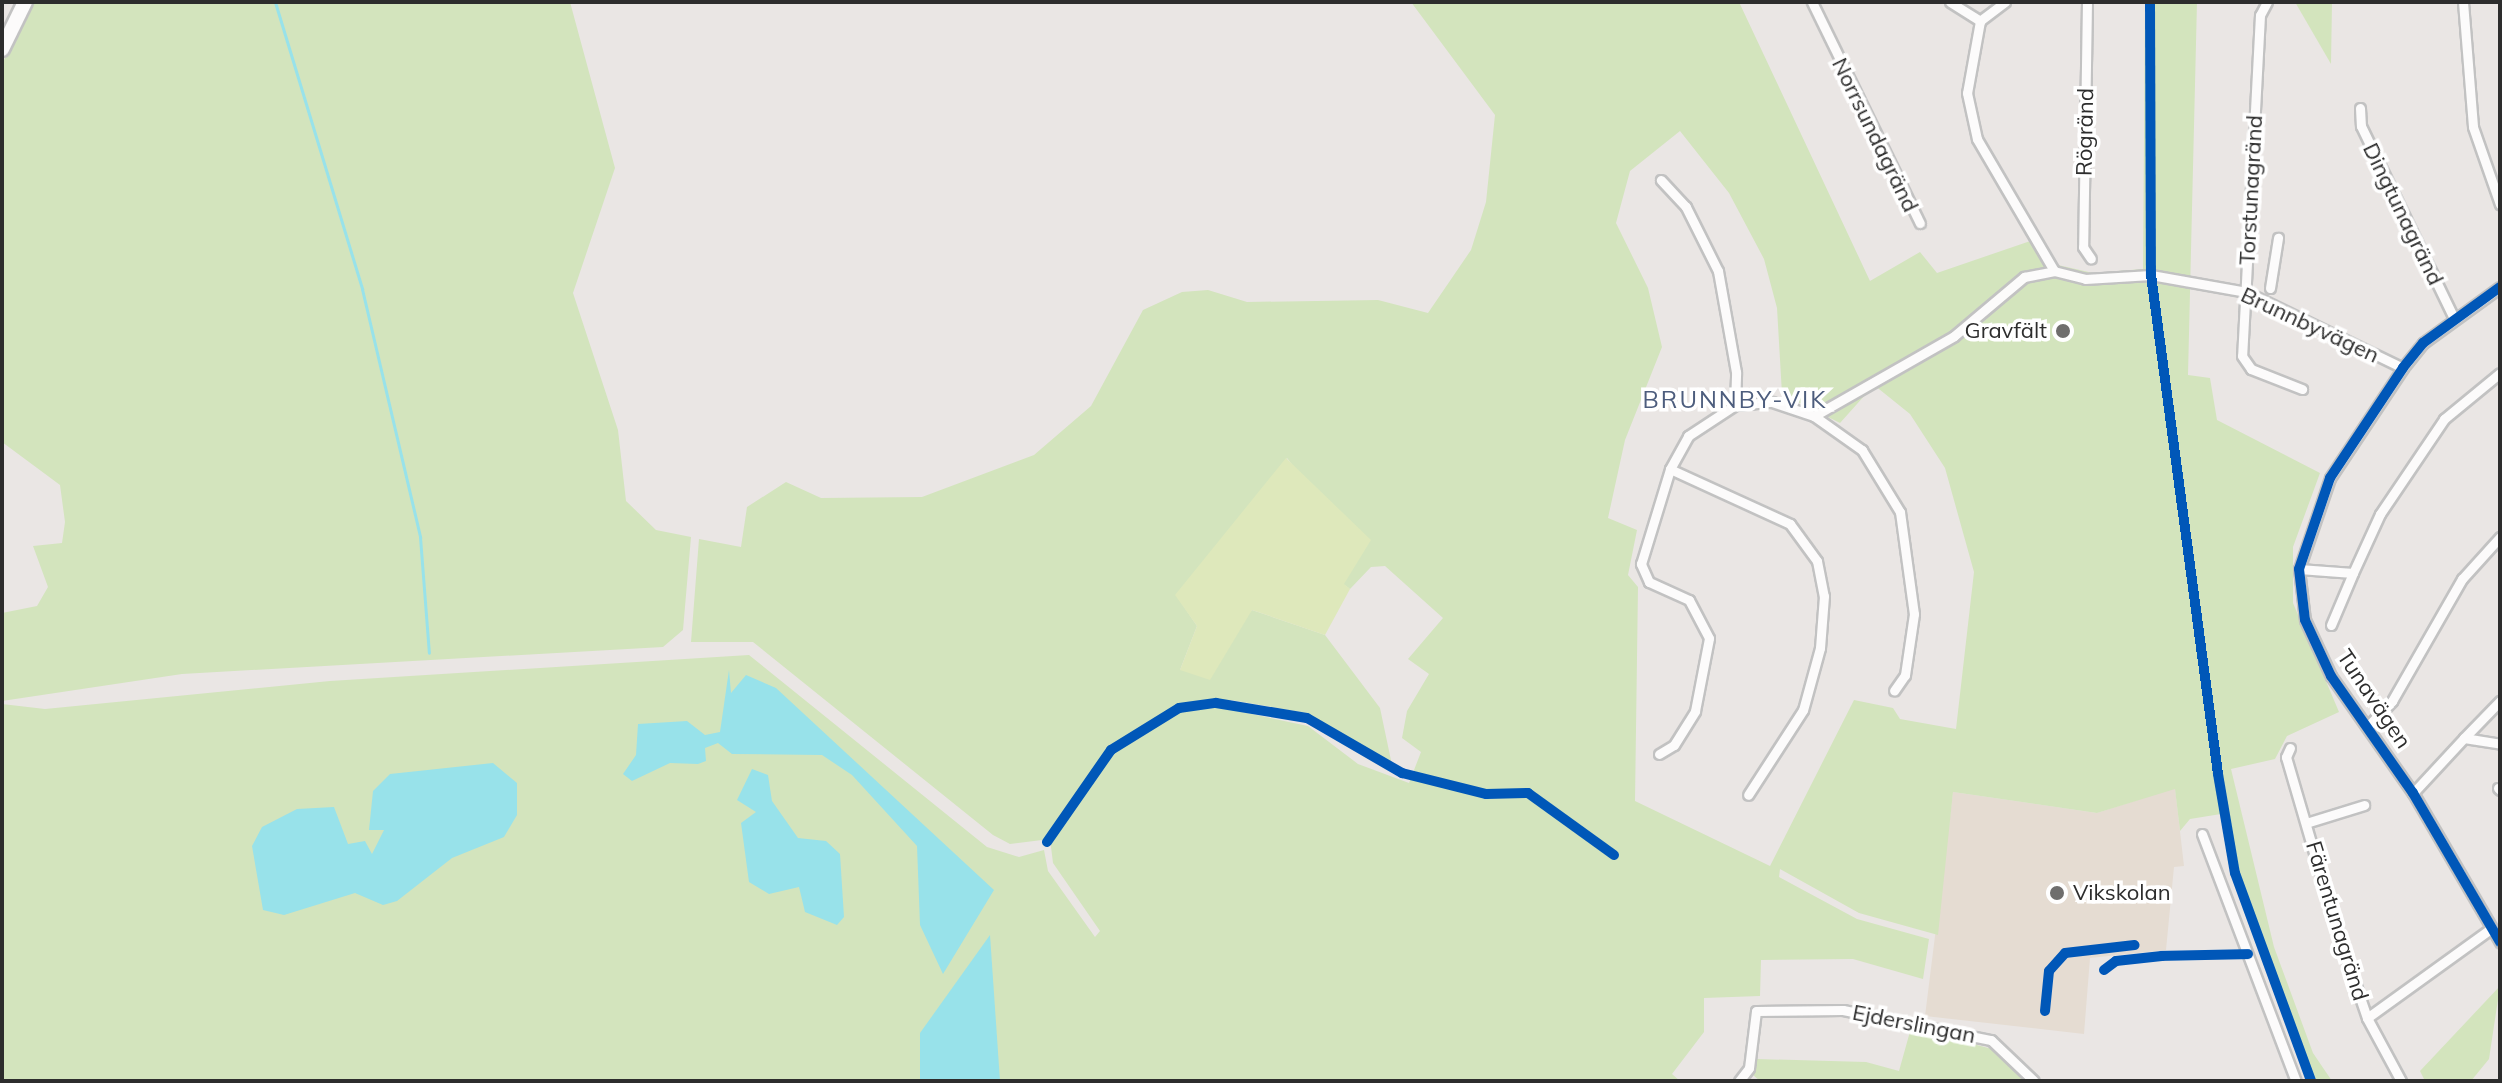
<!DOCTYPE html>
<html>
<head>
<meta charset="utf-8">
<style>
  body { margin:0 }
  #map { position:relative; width:2502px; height:1083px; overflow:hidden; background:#eae6e4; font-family:Mulish,sans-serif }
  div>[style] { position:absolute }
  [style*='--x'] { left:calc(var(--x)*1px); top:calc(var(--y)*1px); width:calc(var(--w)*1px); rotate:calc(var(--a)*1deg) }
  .education>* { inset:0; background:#e5dcd2 }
  .green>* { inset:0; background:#d3e4bd }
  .pitch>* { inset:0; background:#dee8bb }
  .water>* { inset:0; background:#98e2ea }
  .stream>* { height:3px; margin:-1.5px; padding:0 1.5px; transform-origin:1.5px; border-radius:1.5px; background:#98e2ea }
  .roads { filter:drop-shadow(2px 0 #c2c2c2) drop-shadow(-2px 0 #c2c2c2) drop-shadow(0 2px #c2c2c2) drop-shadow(0 -2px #c2c2c2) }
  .street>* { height:9px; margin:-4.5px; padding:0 4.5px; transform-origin:4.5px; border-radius:4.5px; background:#fcfbfb }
  .secondary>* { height:14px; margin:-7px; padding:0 7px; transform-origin:7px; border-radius:7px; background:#fcfbfb }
  .cycleway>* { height:10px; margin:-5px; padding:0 5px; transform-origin:5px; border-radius:5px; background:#0057b8 }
  .dots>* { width:22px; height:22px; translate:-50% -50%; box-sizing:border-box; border:4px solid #fff; border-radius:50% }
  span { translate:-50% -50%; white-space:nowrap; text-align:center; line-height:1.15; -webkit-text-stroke:7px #fff; paint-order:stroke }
  .street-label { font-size:22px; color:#2d2d2d }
  .poi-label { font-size:22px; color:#2d2d2d }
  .right { translate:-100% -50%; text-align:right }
  .left { translate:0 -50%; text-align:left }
  .neighbourhood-label { font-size:24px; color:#4d5d7d; letter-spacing:2px }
  .frame { position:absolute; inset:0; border:4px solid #2d2d2d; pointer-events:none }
</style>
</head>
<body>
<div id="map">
  <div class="education">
    <i style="clip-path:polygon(2175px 788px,2184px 866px,2174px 867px,2166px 950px,2090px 958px,2084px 1034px,1925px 1016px,1953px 792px,2097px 813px)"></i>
  </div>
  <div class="green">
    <i style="clip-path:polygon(33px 2px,570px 2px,615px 168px,573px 293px,618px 430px,626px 501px,656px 530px,691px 537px,683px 630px,663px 647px,182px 674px,2px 701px,2px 613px,37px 606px,48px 587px,33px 546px,62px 543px,65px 522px,60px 485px,2px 442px,2px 64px)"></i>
    <i style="clip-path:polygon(evenodd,1411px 2px,1739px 2px,1870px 281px,1920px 252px,1937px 273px,2039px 238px,2058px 265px,2093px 273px,2143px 269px,2145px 2px,2197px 2px,2188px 375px,2210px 378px,2217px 420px,2320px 473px,2293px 547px,2293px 603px,2339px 712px,2287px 736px,2275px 759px,2231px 769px,2274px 947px,2313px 1053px,2332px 1081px,2315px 1081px,2239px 873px,2227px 813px,2190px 819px,2180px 831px,2175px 789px,2097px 813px,1953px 792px,1938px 935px,1859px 913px,1780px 869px,1779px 877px,1857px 919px,1929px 939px,1923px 979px,1853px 959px,1761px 960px,1760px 996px,1704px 998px,1704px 1032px,1672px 1074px,1680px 1081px,2px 1081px,2px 704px,45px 709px,330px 681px,749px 655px,987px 847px,1019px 857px,1044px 850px,1048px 871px,1095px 937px,1100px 931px,1053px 863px,1050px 839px,1010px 844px,993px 835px,753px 642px,691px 642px,699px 539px,741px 547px,747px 507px,786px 482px,821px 498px,922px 497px,1034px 455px,1091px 406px,1143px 310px,1182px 292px,1208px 290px,1247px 302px,1378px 300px,1428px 313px,1471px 250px,1486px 202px,1495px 115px,1411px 2px,1680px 131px,1729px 193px,1764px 259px,1777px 308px,1782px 394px,1840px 423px,1874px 385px,1910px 414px,1945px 468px,1974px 572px,1956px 729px,1900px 719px,1893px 708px,1854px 700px,1770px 866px,1635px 801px,1638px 587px,1628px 575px,1637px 530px,1608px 518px,1625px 440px,1662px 347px,1648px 288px,1616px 223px,1630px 171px,1680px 131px,1411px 2px,1287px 458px,1360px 553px,1343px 584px,1350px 589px,1371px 567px,1385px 566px,1443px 618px,1408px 659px,1429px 674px,1407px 711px,1402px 738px,1421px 752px,1409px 783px,1358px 764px,1308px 726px,1228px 709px,1231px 700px,1306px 713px,1392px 765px,1380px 708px,1325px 635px,1252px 610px,1180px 670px,1197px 626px,1176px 595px,1287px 458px)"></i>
    <i style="clip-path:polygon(2295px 2px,2332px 2px,2331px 64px)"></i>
    <i style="clip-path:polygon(2500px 986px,2489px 1059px,2471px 1081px,2425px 1081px,2420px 1071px)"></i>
    <i style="clip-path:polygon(1911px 1028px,2000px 1051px,2027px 1081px,1760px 1081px,1753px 1075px,1757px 1059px,1866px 1062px,1899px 1071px)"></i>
  </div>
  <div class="pitch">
    <i style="clip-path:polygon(1286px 458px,1371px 540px,1344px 584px,1350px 589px,1325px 635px,1252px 610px,1210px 680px,1180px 670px,1197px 626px,1175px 595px)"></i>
  </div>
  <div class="water">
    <i style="clip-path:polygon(729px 670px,731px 693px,746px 675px,776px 688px,994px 890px,943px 974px,920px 925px,917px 846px,852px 775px,822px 755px,732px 754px,718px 743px,705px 748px,706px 761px,698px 764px,670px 763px,632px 781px,623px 774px,636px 755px,638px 724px,687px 721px,705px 735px,720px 732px)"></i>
    <i style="clip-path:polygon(493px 763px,517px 783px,517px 815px,504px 837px,452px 858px,397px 901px,383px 905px,355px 893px,284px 915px,263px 910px,252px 846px,262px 827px,297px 809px,334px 807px,348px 844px,365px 841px,372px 854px,384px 830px,369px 830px,373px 791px,390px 774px)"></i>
    <i style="clip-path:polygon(752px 769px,768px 775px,772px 801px,798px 838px,826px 841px,840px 854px,844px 917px,837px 925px,805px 912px,799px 887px,769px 894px,749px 882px,741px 823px,756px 812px,737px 800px)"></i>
    <i style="clip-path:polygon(990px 935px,1000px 1081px,920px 1081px,920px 1033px)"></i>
  </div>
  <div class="stream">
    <i style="--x:275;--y:2;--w:300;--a:73.1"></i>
    <i style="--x:362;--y:289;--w:255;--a:76.8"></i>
    <i style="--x:420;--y:537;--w:116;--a:85.6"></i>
  </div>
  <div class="roads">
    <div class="street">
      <i style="--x:1812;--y:2;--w:246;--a:64"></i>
      <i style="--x:1950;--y:2;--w:36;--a:32"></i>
      <i style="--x:2005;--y:2;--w:31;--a:143"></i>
      <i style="--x:1980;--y:21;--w:73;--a:100.2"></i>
      <i style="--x:1967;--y:93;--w:47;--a:77.7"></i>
      <i style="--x:1977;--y:139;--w:153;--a:59.7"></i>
      <i style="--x:2087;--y:2;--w:245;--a:90.9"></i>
      <i style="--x:2083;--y:247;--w:14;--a:56"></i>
      <i style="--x:2267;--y:2;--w:15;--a:118"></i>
      <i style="--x:2260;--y:15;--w:341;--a:93"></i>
      <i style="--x:2242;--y:356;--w:16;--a:55"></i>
      <i style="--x:2251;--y:369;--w:55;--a:21.4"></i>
      <i style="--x:2463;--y:2;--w:125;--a:85.4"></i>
      <i style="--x:2473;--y:127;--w:82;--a:70.7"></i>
      <i style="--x:2360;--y:108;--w:18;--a:87"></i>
      <i style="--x:2361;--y:126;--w:213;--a:64.2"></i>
      <i style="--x:2500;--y:287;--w:95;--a:144"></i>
      <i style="--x:2423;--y:343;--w:32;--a:129"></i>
      <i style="--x:2403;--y:368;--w:132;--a:123.6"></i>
      <i style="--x:2330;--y:478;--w:96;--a:108.8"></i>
      <i style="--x:2299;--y:569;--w:51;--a:83.3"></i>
      <i style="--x:2305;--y:620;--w:62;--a:65.1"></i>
      <i style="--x:2331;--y:676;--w:143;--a:55"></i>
      <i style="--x:2413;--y:793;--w:173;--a:59.7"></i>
      <i style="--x:2270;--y:288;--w:51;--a:-80.9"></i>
      <i style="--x:1735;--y:405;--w:37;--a:-5"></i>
      <i style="--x:1772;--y:402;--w:44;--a:18.4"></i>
      <i style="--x:1814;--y:416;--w:161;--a:-29.7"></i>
      <i style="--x:1954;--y:336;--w:92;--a:-40.1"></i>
      <i style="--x:2024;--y:277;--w:31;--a:-11"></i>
      <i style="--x:2054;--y:271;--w:32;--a:14"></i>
      <i style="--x:2085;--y:279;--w:66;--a:-3.5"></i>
      <i style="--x:2151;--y:275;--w:97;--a:10.1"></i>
      <i style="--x:2246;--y:292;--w:174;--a:25.8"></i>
      <i style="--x:1814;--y:416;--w:59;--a:35.3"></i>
      <i style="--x:1862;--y:450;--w:73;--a:58.5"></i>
      <i style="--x:1900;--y:512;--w:103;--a:82.2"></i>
      <i style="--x:1914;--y:614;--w:62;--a:98.4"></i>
      <i style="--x:1905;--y:675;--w:19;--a:125"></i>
      <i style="--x:1670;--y:469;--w:132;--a:24.6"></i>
      <i style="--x:1790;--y:524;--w:46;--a:53.9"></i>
      <i style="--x:1817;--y:561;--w:36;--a:79"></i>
      <i style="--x:1824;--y:596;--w:52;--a:94.4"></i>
      <i style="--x:1820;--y:648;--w:64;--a:105.3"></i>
      <i style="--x:1803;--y:710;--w:101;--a:122.9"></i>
      <i style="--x:2299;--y:569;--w:54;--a:4.2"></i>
      <i style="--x:2353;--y:573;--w:65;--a:-65.4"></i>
      <i style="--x:2380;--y:514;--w:115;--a:-56"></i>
      <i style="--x:2444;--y:419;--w:72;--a:-39.4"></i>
      <i style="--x:2331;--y:625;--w:56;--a:-67.1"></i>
      <i style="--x:2368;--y:726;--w:35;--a:-46"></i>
      <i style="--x:2392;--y:701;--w:141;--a:-60.2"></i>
      <i style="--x:2462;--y:579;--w:57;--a:-47.9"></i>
      <i style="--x:2464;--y:738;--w:52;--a:-45.8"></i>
      <i style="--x:2290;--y:748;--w:10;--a:114"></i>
      <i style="--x:2286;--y:757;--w:171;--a:73.7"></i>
      <i style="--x:2334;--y:921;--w:102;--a:71.2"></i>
      <i style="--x:2367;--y:1018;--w:72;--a:61.6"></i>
      <i style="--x:1659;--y:754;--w:17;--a:-31"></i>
      <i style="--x:1674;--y:745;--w:40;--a:-58"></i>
      <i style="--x:1695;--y:711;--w:74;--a:-79.1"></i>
      <i style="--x:1709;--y:638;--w:43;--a:-117.8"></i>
      <i style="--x:1689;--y:600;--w:44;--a:-155.8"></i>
      <i style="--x:1649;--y:582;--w:20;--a:-114"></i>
      <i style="--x:1641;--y:564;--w:99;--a:-73"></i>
      <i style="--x:1670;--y:469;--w:38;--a:-61"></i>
      <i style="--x:1688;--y:436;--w:56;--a:-33.4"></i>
      <i style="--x:1735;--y:405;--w:33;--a:-88"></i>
      <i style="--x:1736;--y:372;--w:103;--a:-100.1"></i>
      <i style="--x:1718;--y:271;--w:72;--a:-116.6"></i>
      <i style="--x:1686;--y:207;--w:37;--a:-133"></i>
      <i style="--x:2498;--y:788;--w:3;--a:45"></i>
      <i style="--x:2413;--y:793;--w:75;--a:-47.2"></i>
      <i style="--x:2464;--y:738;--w:36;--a:9"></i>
      <i style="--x:2306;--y:823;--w:61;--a:-17.2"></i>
      <i style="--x:2202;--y:834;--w:264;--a:69.2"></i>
      <i style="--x:2367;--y:1018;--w:150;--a:-35.8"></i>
      <i style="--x:1739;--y:1081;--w:16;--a:-52"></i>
      <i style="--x:1749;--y:1068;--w:57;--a:-83"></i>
      <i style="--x:1756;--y:1011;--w:87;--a:-0.7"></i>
      <i style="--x:1843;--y:1010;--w:151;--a:11.5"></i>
      <i style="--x:1991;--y:1040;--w:59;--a:43.6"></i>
    </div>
    <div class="secondary">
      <i style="--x:2;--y:49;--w:52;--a:-63.9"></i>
    </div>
  </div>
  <div class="cycleway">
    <i style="--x:2150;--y:2;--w:273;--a:89.8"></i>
    <i style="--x:2151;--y:275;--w:503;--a:82.35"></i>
    <i style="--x:2218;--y:774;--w:100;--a:80.3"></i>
    <i style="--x:2235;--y:873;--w:221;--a:69.9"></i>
    <i style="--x:2500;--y:287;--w:95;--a:144"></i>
    <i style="--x:2423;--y:343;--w:32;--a:129"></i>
    <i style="--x:2403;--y:368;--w:132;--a:123.6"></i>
    <i style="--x:2330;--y:478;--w:96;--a:108.8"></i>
    <i style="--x:2299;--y:569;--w:51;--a:83.3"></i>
    <i style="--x:2305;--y:620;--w:62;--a:65.1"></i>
    <i style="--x:2331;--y:676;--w:143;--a:55"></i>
    <i style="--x:2413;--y:793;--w:173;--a:59.7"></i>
    <i style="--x:1047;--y:842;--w:112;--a:-55.2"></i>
    <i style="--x:1111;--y:750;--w:80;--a:-31.7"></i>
    <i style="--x:1179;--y:708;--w:37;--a:-8"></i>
    <i style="--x:1216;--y:703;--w:92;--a:9.4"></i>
    <i style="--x:1307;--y:718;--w:110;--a:30.1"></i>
    <i style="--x:1402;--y:773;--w:87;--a:14"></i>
    <i style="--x:1486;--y:794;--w:42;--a:-1.4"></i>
    <i style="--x:1528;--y:793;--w:106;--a:35.8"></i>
    <i style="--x:2104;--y:970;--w:15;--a:-37"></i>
    <i style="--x:2116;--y:961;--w:46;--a:-6.2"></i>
    <i style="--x:2162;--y:956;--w:86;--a:-1.3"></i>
    <i style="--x:2045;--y:1011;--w:40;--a:-84.3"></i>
    <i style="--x:2049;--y:971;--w:24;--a:-48"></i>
    <i style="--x:2065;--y:953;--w:70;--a:-6.5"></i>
  </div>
  <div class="dots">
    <i style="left:2063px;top:331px;background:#6f6e6d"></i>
    <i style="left:2057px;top:893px;background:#6f6e6d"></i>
  </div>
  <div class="street-label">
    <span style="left:2085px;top:132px;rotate:-89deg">Rögränd</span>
    <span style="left:1875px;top:135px;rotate:64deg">Norrsundagränd</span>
    <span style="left:2251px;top:190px;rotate:-87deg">Torstunagränd</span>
    <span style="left:2403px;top:214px;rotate:64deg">Dingtunagränd</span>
    <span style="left:2310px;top:325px;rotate:25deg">Brunnbyvägen</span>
    <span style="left:2374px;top:699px;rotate:56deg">Tunavägen</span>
    <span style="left:2337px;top:921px;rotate:73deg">Färentunagränd</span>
    <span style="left:1914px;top:1024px;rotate:11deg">Ejderslingan</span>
  </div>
  <div class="poi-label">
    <span class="right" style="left:2047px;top:331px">Gravfält</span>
    <span class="left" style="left:2073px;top:893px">Vikskolan</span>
  </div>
  <div class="neighbourhood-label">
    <span style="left:1735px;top:400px">BRUNNBY-VIK</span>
  </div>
  <div class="frame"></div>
</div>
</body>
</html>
